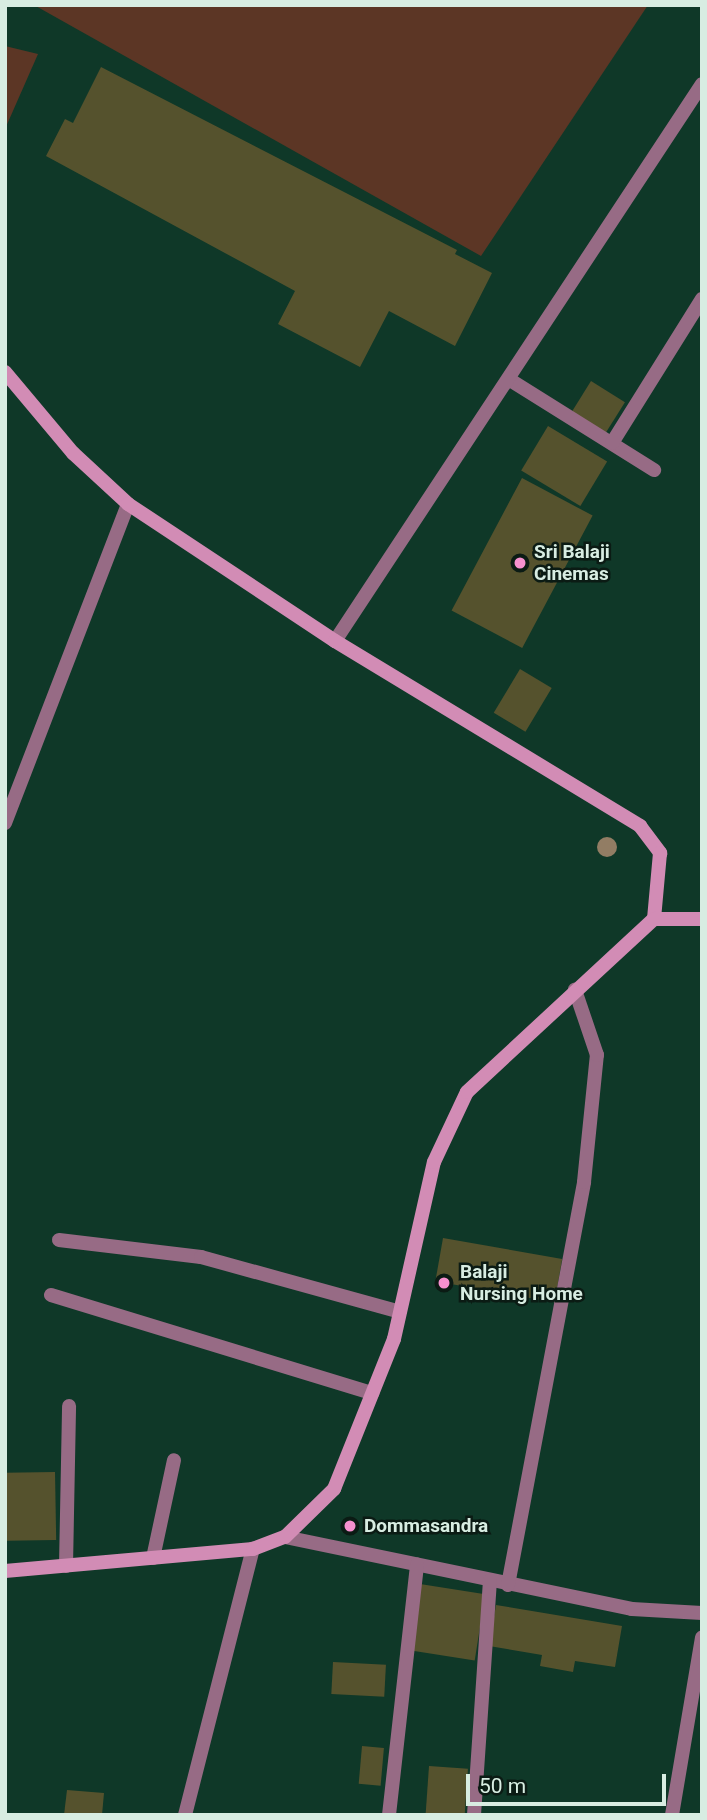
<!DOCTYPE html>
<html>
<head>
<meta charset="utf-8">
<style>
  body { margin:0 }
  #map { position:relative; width:707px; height:1820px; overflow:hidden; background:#0f3828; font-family:Roboto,sans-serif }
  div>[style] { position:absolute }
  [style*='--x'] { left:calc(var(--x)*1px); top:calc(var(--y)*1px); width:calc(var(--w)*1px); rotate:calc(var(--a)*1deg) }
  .green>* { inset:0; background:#5c3625 }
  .building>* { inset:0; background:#55522d; transform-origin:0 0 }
  .street>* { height:14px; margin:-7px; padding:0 7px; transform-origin:7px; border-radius:7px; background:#976b85 }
  .secondary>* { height:14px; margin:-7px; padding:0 7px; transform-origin:7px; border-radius:7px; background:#d28cb5 }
  .trees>* { width:20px; height:20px; margin:-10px; border-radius:50%; background:#927d64 }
  .dots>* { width:19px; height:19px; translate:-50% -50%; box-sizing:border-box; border:4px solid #0b1b14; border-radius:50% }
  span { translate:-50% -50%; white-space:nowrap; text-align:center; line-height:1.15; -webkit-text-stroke:5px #0b1b14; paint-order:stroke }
  .poi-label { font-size:19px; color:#d8ede2; font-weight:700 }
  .left { translate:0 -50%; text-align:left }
  .frame { position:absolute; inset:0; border:7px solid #d8ede2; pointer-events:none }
  .scale { position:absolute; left:466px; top:1774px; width:200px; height:32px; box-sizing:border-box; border:4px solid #d8ede2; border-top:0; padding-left:9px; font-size:21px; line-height:24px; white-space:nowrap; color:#d8ede2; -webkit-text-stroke:5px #0b1b14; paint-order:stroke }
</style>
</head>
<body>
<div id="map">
  <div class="green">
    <i style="clip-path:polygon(34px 5px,648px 5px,481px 256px)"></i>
    <i style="clip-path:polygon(5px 46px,38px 54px,5px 129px)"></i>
  </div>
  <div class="building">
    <i style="clip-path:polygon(101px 67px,457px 250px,455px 254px,492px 273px,455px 346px,389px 311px,360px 367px,278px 324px,295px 291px,46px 156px,65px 119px,73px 123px)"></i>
    <i style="left:591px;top:381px;width:40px;height:37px;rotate:32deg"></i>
    <i style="left:548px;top:426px;width:69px;height:52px;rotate:31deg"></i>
    <i style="left:522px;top:478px;width:80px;height:150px;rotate:28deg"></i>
    <i style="left:520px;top:669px;width:37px;height:51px;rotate:31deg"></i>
    <i style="left:443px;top:1238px;width:121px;height:44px;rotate:10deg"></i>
    <i style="left:55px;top:1472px;width:68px;height:50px;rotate:89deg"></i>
    <i style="left:420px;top:1584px;width:66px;height:67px;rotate:9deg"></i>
    <i style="clip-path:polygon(496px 1605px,622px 1626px,615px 1667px,575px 1661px,573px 1672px,540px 1666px,542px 1655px,489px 1646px)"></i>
    <i style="left:333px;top:1662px;width:53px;height:32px;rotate:3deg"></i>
    <i style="left:362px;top:1746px;width:22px;height:38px;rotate:5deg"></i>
    <i style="left:429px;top:1766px;width:39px;height:49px;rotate:4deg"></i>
    <i style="clip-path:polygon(67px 1790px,104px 1793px,102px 1815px,64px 1815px)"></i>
  </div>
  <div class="street">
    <i style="--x:510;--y:380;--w:170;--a:32"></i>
    <i style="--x:612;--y:443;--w:170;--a:-58"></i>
    <i style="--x:335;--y:641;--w:667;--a:-56.62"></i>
    <i style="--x:5;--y:823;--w:342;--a:-68.9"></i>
    <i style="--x:59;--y:1240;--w:143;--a:6.8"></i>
    <i style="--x:201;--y:1257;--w:206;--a:15.4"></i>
    <i style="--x:51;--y:1295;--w:336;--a:17"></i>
    <i style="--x:285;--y:1537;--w:354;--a:11.7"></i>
    <i style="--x:632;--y:1609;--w:70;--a:3.3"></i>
    <i style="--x:153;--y:1558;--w:100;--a:-77.9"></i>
    <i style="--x:66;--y:1566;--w:160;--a:-88.9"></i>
    <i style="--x:508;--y:1585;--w:410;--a:-79.3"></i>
    <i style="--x:584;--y:1182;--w:128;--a:-84.2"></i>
    <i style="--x:597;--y:1055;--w:69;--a:-108.7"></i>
    <i style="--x:185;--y:1815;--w:275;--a:-75.7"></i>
    <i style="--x:389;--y:1815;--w:252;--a:-83.6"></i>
    <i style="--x:474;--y:1815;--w:235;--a:-86.1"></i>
    <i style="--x:672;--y:1815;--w:180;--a:-80.4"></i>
  </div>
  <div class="secondary">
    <i style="--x:5;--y:372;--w:106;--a:50"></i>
    <i style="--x:73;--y:453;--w:75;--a:42.8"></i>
    <i style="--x:128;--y:504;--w:248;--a:33.5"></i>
    <i style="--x:335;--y:641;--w:357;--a:31.2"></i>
    <i style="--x:640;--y:826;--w:34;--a:53"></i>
    <i style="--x:660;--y:853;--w:66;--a:95.2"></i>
    <i style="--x:5;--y:1571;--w:249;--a:-5.1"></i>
    <i style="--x:253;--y:1549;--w:34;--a:-21"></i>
    <i style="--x:285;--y:1537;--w:69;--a:-44.4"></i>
    <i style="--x:334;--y:1489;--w:162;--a:-68.2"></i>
    <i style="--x:394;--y:1339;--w:181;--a:-77.3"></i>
    <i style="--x:434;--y:1162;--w:77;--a:-64.8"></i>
    <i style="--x:467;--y:1092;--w:255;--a:-42.8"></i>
    <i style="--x:654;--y:919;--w:48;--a:0"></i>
  </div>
  <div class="trees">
    <i style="left:607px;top:847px"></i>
  </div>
  <div class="dots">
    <i style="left:520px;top:563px;background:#f690cf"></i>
    <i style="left:444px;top:1283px;background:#f690cf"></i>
    <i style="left:350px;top:1526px;background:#f690cf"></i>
  </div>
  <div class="poi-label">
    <span class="left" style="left:534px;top:563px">Sri Balaji<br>Cinemas</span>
    <span class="left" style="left:460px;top:1283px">Balaji<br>Nursing Home</span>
    <span class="left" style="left:364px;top:1526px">Dommasandra</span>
  </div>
  <div class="frame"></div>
  <div class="scale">50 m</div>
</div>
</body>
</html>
